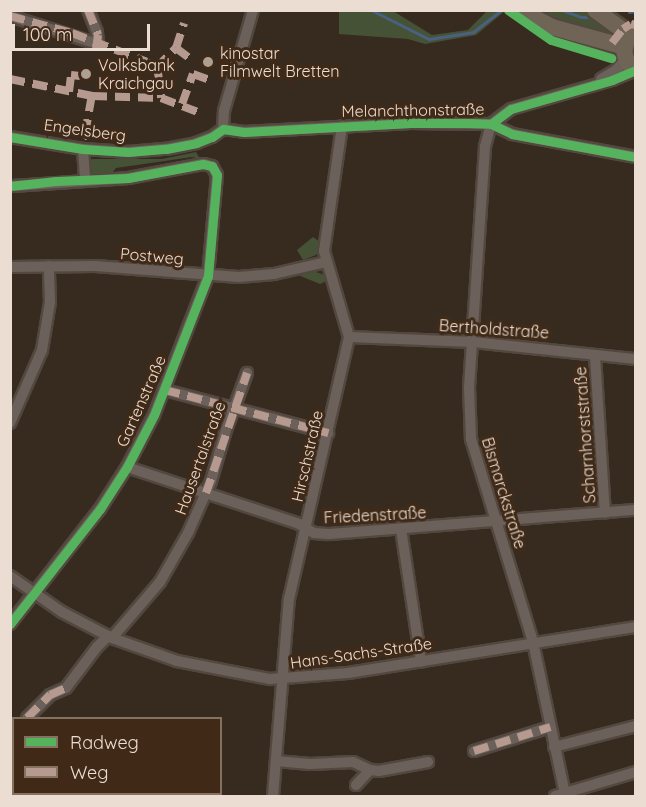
<!DOCTYPE html>
<html>
<head>
<meta charset="utf-8">
<style>
  body { margin:0 }
  #map { position:relative; width:646px; height:807px; overflow:hidden; background:#372b20; font-family:Quicksand,sans-serif }
  div>[style] { position:absolute }
  [style*='--x'] { left:calc(var(--x)*1px); top:calc(var(--y)*1px); width:calc(var(--w)*1px); rotate:calc(var(--a)*1deg) }
  .green>* { inset:0; background:#465236 }
  .stream>* { height:3px; margin:-1.5px; padding:0 1.5px; transform-origin:1.5px; border-radius:1.5px; background:#4a6081 }
  .roads { filter:drop-shadow(2px 0 #52483f) drop-shadow(-2px 0 #52483f) drop-shadow(0 2px #52483f) drop-shadow(0 -2px #52483f) }
  .street>* { height:10px; margin:-5px; padding:0 5px; transform-origin:5px; border-radius:5px; background:#6b615a }
  .primary>* { height:16px; margin:-8px; padding:0 8px; transform-origin:8px; border-radius:8px; background:#6f6455 }
  .quiet>* { height:8px; margin-top:-4px; transform-origin:0; background:repeating-linear-gradient(90deg,#b69a8f 0 15px,transparent 0 23px) }
  .cycleway>* { height:9px; margin:-4.5px; padding:0 4.5px; transform-origin:4.5px; border-radius:4.5px; background:#56b35d }
  .dots>* { width:16px; height:16px; translate:-50% -50%; box-sizing:border-box; border:3px solid #402a17; border-radius:50% }
  span { translate:-50% -50%; white-space:nowrap; text-align:center; line-height:1.15; -webkit-text-stroke:6px #402a17; paint-order:stroke }
  .poi-label { font-size:16px; color:#ebddd1 }
  .left { translate:0 -50%; text-align:left }
  .street-label { font-size:16px; color:#ebddd1 }
  .frame { position:absolute; inset:0; border:12px solid #ebddd1; pointer-events:none }
  .legend { position:absolute; left:12px; top:717px; width:210px; height:78px; box-sizing:border-box; background:#402a17; border:2px solid #847261; margin:0; padding:8px 10px; list-style:none; font-size:18px; color:#ebddd1 }
  .legend li { display:flex; align-items:center; gap:12px; height:30px }
  .legend b { width:30px; border:2px solid #847261 }
  .scale { position:absolute; left:12px; top:24px; width:138px; height:27px; box-sizing:border-box; border:3px solid #ebddd1; border-top:0; padding-left:8px; font-size:18px; line-height:21px; white-space:nowrap; color:#ebddd1; -webkit-text-stroke:4px #402a17; paint-order:stroke }
</style>
</head>
<body>
<div id="map">
  <div class="green">
    <i style="clip-path:polygon(339px 11px,393px 11px,432px 35px,468px 30px,487px 11px,505px 11px,476px 35px,425px 44px,408px 39px,339px 34px)"></i>
    <i style="clip-path:polygon(526px 11px,584px 11px,616px 29px,610px 37px)"></i>
    <i style="clip-path:polygon(196px 152px,200px 159px,192px 157px,116px 168px,110px 176px,93px 175px,88px 172px,89px 162px,92px 159px,162px 159px)"></i>
    <i style="clip-path:polygon(313px 237px,320px 242px,319px 250px,316px 255px,303px 260px,297px 250px)"></i>
    <i style="clip-path:polygon(313px 271px,325px 275px,328px 280px,320px 284px,298px 275px)"></i>
  </div>
  <div class="stream">
    <i style="--x:371;--y:10;--w:65;--a:26.6"></i>
    <i style="--x:429;--y:39;--w:45;--a:-9"></i>
    <i style="--x:473;--y:32;--w:36;--a:-38"></i>
    <i style="--x:562;--y:10;--w:20;--a:20"></i>
    <i style="--x:581;--y:17;--w:13;--a:0"></i>
    <i style="--x:629;--y:12;--w:7;--a:-8"></i>
  </div>
  <div class="roads">
    <div class="street">
      <i style="--x:10;--y:16;--w:92;--a:17.7"></i>
      <i style="--x:98;--y:44;--w:12;--a:-95"></i>
      <i style="--x:97;--y:32;--w:24;--a:-112"></i>
      <i style="--x:601;--y:79;--w:17;--a:-31"></i>
      <i style="--x:616;--y:70;--w:15;--a:-48"></i>
      <i style="--x:491;--y:124;--w:24;--a:105"></i>
      <i style="--x:485;--y:147;--w:241;--a:93.8"></i>
      <i style="--x:469;--y:387;--w:52;--a:87.8"></i>
      <i style="--x:471;--y:439;--w:212;--a:73"></i>
      <i style="--x:533;--y:642;--w:155;--a:78.1"></i>
      <i style="--x:491;--y:124;--w:25;--a:-37"></i>
      <i style="--x:511;--y:109;--w:105;--a:-16"></i>
      <i style="--x:612;--y:80;--w:26;--a:-23"></i>
      <i style="--x:223;--y:129;--w:21;--a:8"></i>
      <i style="--x:244;--y:132;--w:167;--a:-3.1"></i>
      <i style="--x:411;--y:123;--w:80;--a:0.7"></i>
      <i style="--x:491;--y:124;--w:23;--a:25"></i>
      <i style="--x:512;--y:134;--w:126;--a:10.5"></i>
      <i style="--x:223;--y:129;--w:18;--a:-87"></i>
      <i style="--x:224;--y:111;--w:105;--a:-74"></i>
      <i style="--x:10;--y:137;--w:74;--a:9.3"></i>
      <i style="--x:83;--y:149;--w:45;--a:3.8"></i>
      <i style="--x:128;--y:152;--w:38;--a:-5"></i>
      <i style="--x:166;--y:149;--w:31;--a:-11"></i>
      <i style="--x:196;--y:143;--w:17;--a:-21"></i>
      <i style="--x:212;--y:137;--w:14;--a:-36"></i>
      <i style="--x:83;--y:149;--w:31;--a:86"></i>
      <i style="--x:10;--y:267;--w:85;--a:-0.7"></i>
      <i style="--x:95;--y:266;--w:144;--a:4.4"></i>
      <i style="--x:239;--y:277;--w:35;--a:-5"></i>
      <i style="--x:274;--y:274;--w:53;--a:-13"></i>
      <i style="--x:349;--y:337;--w:124;--a:2.3"></i>
      <i style="--x:473;--y:342;--w:164;--a:6"></i>
      <i style="--x:595;--y:356;--w:157;--a:86.4"></i>
      <i style="--x:165;--y:390;--w:169;--a:14.8"></i>
      <i style="--x:10;--y:423;--w:80;--a:-66.3"></i>
      <i style="--x:42;--y:350;--w:49;--a:-80.5"></i>
      <i style="--x:50;--y:302;--w:36;--a:-92"></i>
      <i style="--x:127;--y:467;--w:181;--a:18.3"></i>
      <i style="--x:299;--y:524;--w:17;--a:31"></i>
      <i style="--x:314;--y:533;--w:14;--a:4"></i>
      <i style="--x:328;--y:534;--w:309;--a:-4.5"></i>
      <i style="--x:401;--y:529;--w:134;--a:81.4"></i>
      <i style="--x:10;--y:576;--w:63;--a:34.7"></i>
      <i style="--x:62;--y:612;--w:56;--a:27.5"></i>
      <i style="--x:112;--y:638;--w:69;--a:19.5"></i>
      <i style="--x:177;--y:661;--w:95;--a:11"></i>
      <i style="--x:270;--y:679;--w:78;--a:-4.4"></i>
      <i style="--x:348;--y:673;--w:292;--a:-9.1"></i>
      <i style="--x:10;--y:624;--w:146;--a:-52"></i>
      <i style="--x:100;--y:509;--w:50;--a:-57.3"></i>
      <i style="--x:127;--y:467;--w:59;--a:-62.6"></i>
      <i style="--x:154;--y:415;--w:149;--a:-68.8"></i>
      <i style="--x:208;--y:276;--w:101;--a:-84.9"></i>
      <i style="--x:217;--y:175;--w:10;--a:-119"></i>
      <i style="--x:212;--y:166;--w:9;--a:-167"></i>
      <i style="--x:203;--y:164;--w:76;--a:169.4"></i>
      <i style="--x:128;--y:178;--w:114;--a:176"></i>
      <i style="--x:112;--y:638;--w:74;--a:-49.4"></i>
      <i style="--x:160;--y:582;--w:56;--a:-60.3"></i>
      <i style="--x:188;--y:533;--w:57;--a:-66.1"></i>
      <i style="--x:211;--y:481;--w:53;--a:-73.6"></i>
      <i style="--x:226;--y:430;--w:61;--a:-69.8"></i>
      <i style="--x:27;--y:718;--w:33;--a:-45"></i>
      <i style="--x:50;--y:695;--w:17;--a:-24"></i>
      <i style="--x:66;--y:688;--w:51;--a:-52.9"></i>
      <i style="--x:97;--y:647;--w:16;--a:-45"></i>
      <i style="--x:10;--y:736;--w:5;--a:-37"></i>
      <i style="--x:554;--y:747;--w:85;--a:-14.4"></i>
      <i style="--x:474;--y:751;--w:80;--a:-17.5"></i>
      <i style="--x:276;--y:761;--w:34;--a:5"></i>
      <i style="--x:310;--y:764;--w:43;--a:-2.7"></i>
      <i style="--x:353;--y:762;--w:19;--a:25"></i>
      <i style="--x:370;--y:770;--w:9;--a:6"></i>
      <i style="--x:379;--y:771;--w:50;--a:-10.4"></i>
      <i style="--x:356;--y:785;--w:21;--a:-47"></i>
      <i style="--x:273;--y:796;--w:198;--a:-85.4"></i>
      <i style="--x:289;--y:599;--w:269;--a:-77.1"></i>
      <i style="--x:349;--y:337;--w:90;--a:-106.2"></i>
      <i style="--x:324;--y:251;--w:126;--a:-81.8"></i>
      <i style="--x:555;--y:796;--w:84;--a:-16.5"></i>
    </div>
    <div class="primary">
      <i style="--x:520;--y:10;--w:36;--a:28"></i>
      <i style="--x:552;--y:27;--w:76;--a:15.3"></i>
      <i style="--x:595;--y:10;--w:44;--a:35.8"></i>
      <i style="--x:636;--y:34;--w:11;--a:146"></i>
      <i style="--x:627;--y:40;--w:11;--a:105"></i>
      <i style="--x:624;--y:51;--w:11;--a:75"></i>
      <i style="--x:627;--y:62;--w:11;--a:34"></i>
    </div>
  </div>
  <div class="quiet">
    <i style="--x:88;--y:10;--w:27;--a:68"></i>
    <i style="--x:98;--y:35;--w:15;--a:98"></i>
    <i style="--x:10;--y:16;--w:64;--a:15.3"></i>
    <i style="--x:72;--y:33;--w:80;--a:21.1"></i>
    <i style="--x:147;--y:62;--w:15;--a:42"></i>
    <i style="--x:158;--y:72;--w:26;--a:83"></i>
    <i style="--x:612;--y:43;--w:18;--a:-52"></i>
    <i style="--x:623;--y:29;--w:9;--a:-32"></i>
    <i style="--x:631;--y:24;--w:5;--a:11"></i>
    <i style="--x:176;--y:48;--w:21;--a:37"></i>
    <i style="--x:156;--y:68;--w:28;--a:-45"></i>
    <i style="--x:176;--y:48;--w:26;--a:-72"></i>
    <i style="--x:10;--y:79;--w:84;--a:11.7"></i>
    <i style="--x:92;--y:96;--w:69;--a:1.7"></i>
    <i style="--x:161;--y:98;--w:45;--a:20.9"></i>
    <i style="--x:69;--y:92;--w:17;--a:-83"></i>
    <i style="--x:71;--y:75;--w:9;--a:6"></i>
    <i style="--x:182;--y:104;--w:32;--a:-70"></i>
    <i style="--x:193;--y:74;--w:20;--a:20"></i>
    <i style="--x:89;--y:138;--w:6;--a:-135"></i>
    <i style="--x:85;--y:134;--w:39;--a:-80"></i>
    <i style="--x:165;--y:390;--w:169;--a:14.8"></i>
    <i style="--x:206;--y:493;--w:127;--a:-71.1"></i>
    <i style="--x:27;--y:718;--w:33;--a:-45"></i>
    <i style="--x:50;--y:695;--w:17;--a:-24"></i>
    <i style="--x:10;--y:736;--w:5;--a:-37"></i>
    <i style="--x:474;--y:751;--w:80;--a:-17.5"></i>
  </div>
  <div class="cycleway">
    <i style="--x:508;--y:10;--w:52;--a:34.9"></i>
    <i style="--x:551;--y:40;--w:63;--a:16.7"></i>
    <i style="--x:491;--y:124;--w:25;--a:-37"></i>
    <i style="--x:511;--y:109;--w:105;--a:-16"></i>
    <i style="--x:612;--y:80;--w:26;--a:-23"></i>
    <i style="--x:10;--y:137;--w:74;--a:9.3"></i>
    <i style="--x:83;--y:149;--w:45;--a:3.8"></i>
    <i style="--x:128;--y:152;--w:38;--a:-5"></i>
    <i style="--x:166;--y:149;--w:31;--a:-11"></i>
    <i style="--x:196;--y:143;--w:17;--a:-21"></i>
    <i style="--x:212;--y:137;--w:14;--a:-36"></i>
    <i style="--x:223;--y:129;--w:21;--a:8"></i>
    <i style="--x:244;--y:132;--w:167;--a:-3.1"></i>
    <i style="--x:411;--y:123;--w:57;--a:0"></i>
    <i style="--x:468;--y:123;--w:23;--a:2"></i>
    <i style="--x:491;--y:124;--w:23;--a:25"></i>
    <i style="--x:512;--y:134;--w:126;--a:10.5"></i>
    <i style="--x:10;--y:186;--w:46;--a:-6.2"></i>
    <i style="--x:56;--y:181;--w:72;--a:-2.4"></i>
    <i style="--x:128;--y:178;--w:76;--a:-10.6"></i>
    <i style="--x:203;--y:164;--w:9;--a:13"></i>
    <i style="--x:212;--y:166;--w:10;--a:61"></i>
    <i style="--x:217;--y:175;--w:101;--a:95.1"></i>
    <i style="--x:208;--y:276;--w:149;--a:111.2"></i>
    <i style="--x:154;--y:415;--w:59;--a:117.4"></i>
    <i style="--x:127;--y:467;--w:50;--a:122.7"></i>
    <i style="--x:100;--y:509;--w:146;--a:128"></i>
  </div>
  <div class="dots">
    <i style="left:208px;top:62px;background:#ac9f93"></i>
    <i style="left:86px;top:74px;background:#ac9f93"></i>
  </div>
  <div class="poi-label">
    <span class="left" style="left:220px;top:62px">kinostar<br>Filmwelt Bretten</span>
    <span class="left" style="left:98px;top:74px">Volksbank<br>Kraichgau</span>
  </div>
  <div class="street-label">
    <span style="left:413px;top:110px;rotate:-1deg">Melanchthonstraße</span>
    <span style="left:85px;top:130px;rotate:8deg">Engelsberg</span>
    <span style="left:152px;top:256px;rotate:5deg">Postweg</span>
    <span style="left:494px;top:329px;rotate:4deg">Bertholdstraße</span>
    <span style="left:141px;top:401px;rotate:-66deg">Gartenstraße</span>
    <span style="left:585px;top:435px;rotate:-94deg">Scharnhorststraße</span>
    <span style="left:307px;top:456px;rotate:-77deg">Hirschstraße</span>
    <span style="left:200px;top:458px;rotate:-70deg">Hausertalstraße</span>
    <span style="left:504px;top:493px;rotate:73deg">Bismarckstraße</span>
    <span style="left:375px;top:515px;rotate:-3deg">Friedenstraße</span>
    <span style="left:361px;top:653px;rotate:-8deg">Hans-Sachs-Straße</span>
  </div>
  <div class="frame"></div>
  <ul class="legend">
  <li><b style="height:8px;background:#56b35d"></b>Radweg</li>
  <li><b style="height:8px;background:#b69a8f"></b>Weg</li>
  </ul>
  <div class="scale">100 m</div>
</div>
</body>
</html>
